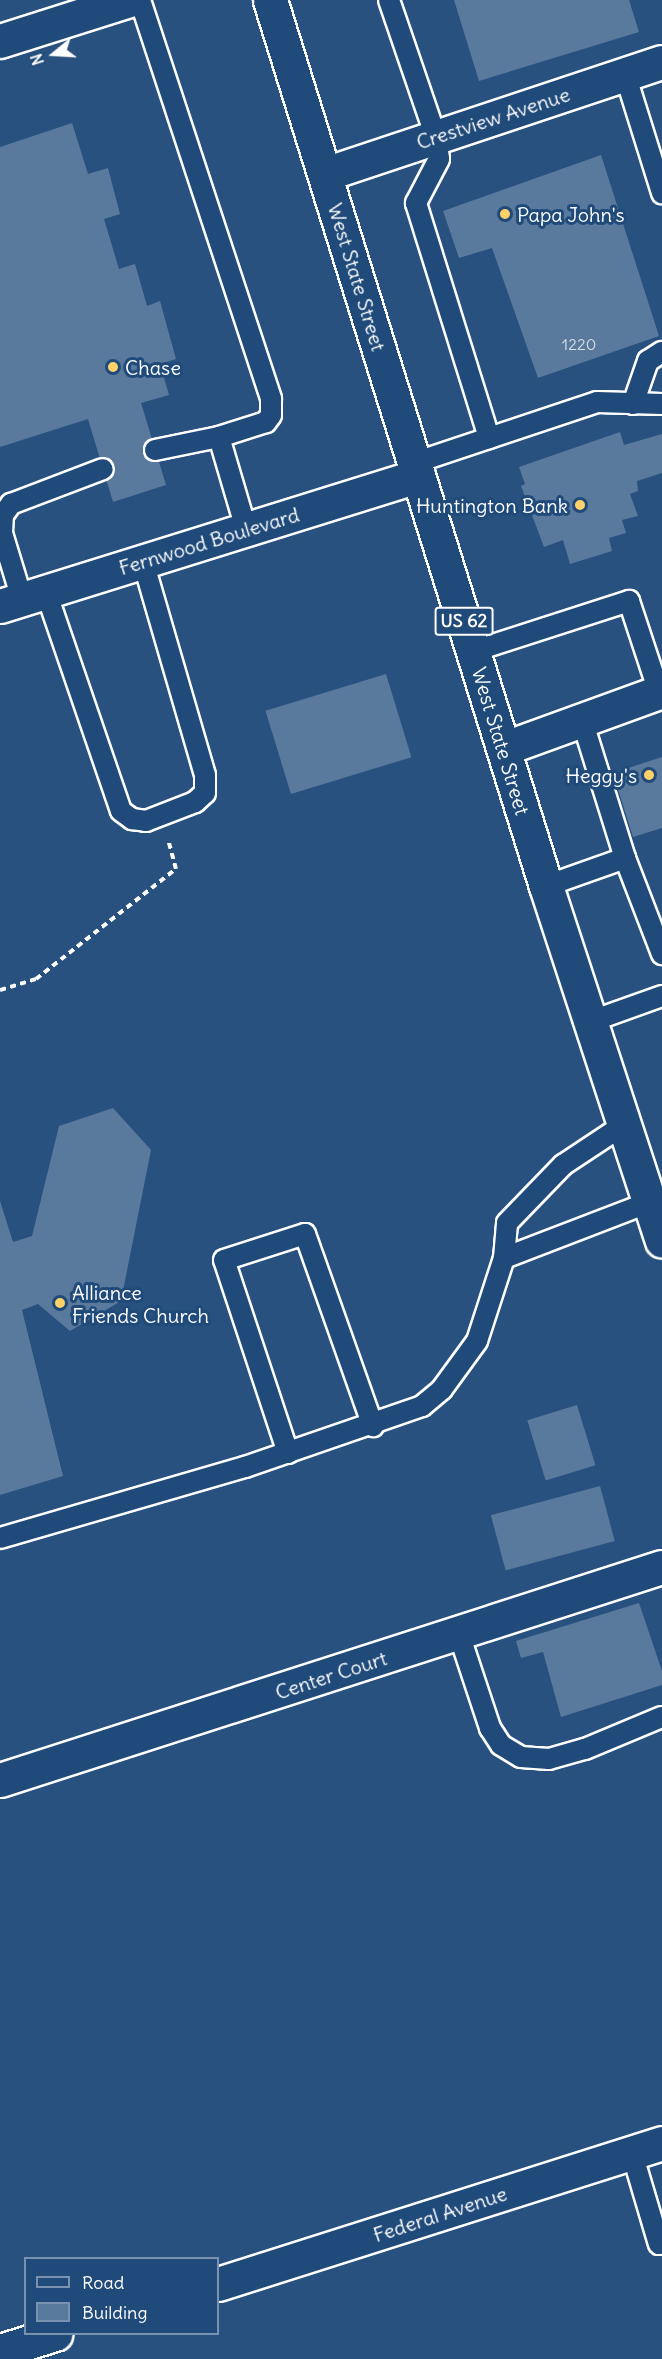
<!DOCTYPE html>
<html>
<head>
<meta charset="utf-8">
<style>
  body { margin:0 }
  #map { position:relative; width:662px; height:2359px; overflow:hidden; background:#28517f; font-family:Delius,sans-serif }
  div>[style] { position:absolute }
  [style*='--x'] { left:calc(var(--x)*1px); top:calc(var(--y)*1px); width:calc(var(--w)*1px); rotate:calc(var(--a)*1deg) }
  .building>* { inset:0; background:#5a7a9d; transform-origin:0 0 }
  .path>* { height:4px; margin-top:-2px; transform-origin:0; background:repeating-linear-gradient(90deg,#fff 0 6px,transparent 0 10.5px) }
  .roads { filter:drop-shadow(2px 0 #fff) drop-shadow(-2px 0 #fff) drop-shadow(0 2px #fff) drop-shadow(0 -2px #fff) }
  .service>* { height:20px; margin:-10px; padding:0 10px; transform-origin:10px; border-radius:10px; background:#1f4a7a }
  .minor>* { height:33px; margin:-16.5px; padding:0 16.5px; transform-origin:16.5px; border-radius:16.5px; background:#1f4a7a }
  .trunk>* { height:33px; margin:-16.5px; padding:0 16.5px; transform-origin:16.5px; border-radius:16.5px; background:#1f4a7a }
  .dots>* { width:16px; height:16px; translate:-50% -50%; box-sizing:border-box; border:3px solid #1f4a7a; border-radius:50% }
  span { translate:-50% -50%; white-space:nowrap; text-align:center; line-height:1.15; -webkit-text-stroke:6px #1f4a7a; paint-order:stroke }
  .number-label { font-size:16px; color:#d6dee6 }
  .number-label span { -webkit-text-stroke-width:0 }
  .shield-label span { padding:2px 4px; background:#1f4a7a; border:2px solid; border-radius:4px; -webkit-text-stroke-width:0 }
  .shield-label { font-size:18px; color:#fff; font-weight:700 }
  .street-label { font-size:20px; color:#fff }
  .poi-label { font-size:20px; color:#fff }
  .left { translate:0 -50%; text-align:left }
  .right { translate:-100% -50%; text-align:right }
  .legend { position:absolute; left:24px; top:2257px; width:195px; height:78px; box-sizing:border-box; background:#1f4a7a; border:2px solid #7992af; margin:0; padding:8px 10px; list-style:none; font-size:18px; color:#fff }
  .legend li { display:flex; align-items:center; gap:12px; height:30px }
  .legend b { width:30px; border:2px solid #7992af }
  .north { position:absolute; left:24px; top:24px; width:60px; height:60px; -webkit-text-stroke:4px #1f4a7a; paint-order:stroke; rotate:252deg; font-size:16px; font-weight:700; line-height:24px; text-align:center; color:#fff }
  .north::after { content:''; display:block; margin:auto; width:21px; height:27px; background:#fff; clip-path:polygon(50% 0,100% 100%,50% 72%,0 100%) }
</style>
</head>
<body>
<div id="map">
  <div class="building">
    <i style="clip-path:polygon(454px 0,629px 0,639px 32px,479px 81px)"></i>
    <i style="clip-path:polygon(72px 123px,88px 174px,108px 168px,120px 214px,104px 219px,119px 269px,135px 264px,147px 306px,160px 301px,176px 359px,160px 364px,169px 395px,141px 403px,166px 485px,113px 502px,88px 419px,0 447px,0 147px)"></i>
    <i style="clip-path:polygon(601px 155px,659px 336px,538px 378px,492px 248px,459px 258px,443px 211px)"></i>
    <i style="clip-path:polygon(620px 432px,624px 445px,662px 434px,662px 473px,637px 481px,638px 491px,630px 494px,638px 516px,622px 520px,626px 533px,609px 538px,612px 551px,570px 564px,563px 540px,544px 547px,521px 486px,525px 484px,519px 467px)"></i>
    <i style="left:386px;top:674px;width:87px;height:126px;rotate:73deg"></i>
    <i style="clip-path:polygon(662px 757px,662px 828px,633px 837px,613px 773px)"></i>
    <i style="clip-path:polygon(113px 1108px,151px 1150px,121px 1301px,70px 1331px,38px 1304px,22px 1310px,63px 1476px,0 1495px,0 1201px,13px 1242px,32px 1236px,59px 1126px)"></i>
    <i style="left:577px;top:1405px;width:63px;height:52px;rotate:73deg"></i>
    <i style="left:600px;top:1486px;width:57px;height:113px;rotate:75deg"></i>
    <i style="clip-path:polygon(639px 1603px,662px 1671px,662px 1685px,561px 1717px,543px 1652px,521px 1658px,516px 1641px)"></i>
  </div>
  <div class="path">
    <i style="--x:0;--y:990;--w:38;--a:-17"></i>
    <i style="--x:36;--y:979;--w:178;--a:-38.2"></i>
    <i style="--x:176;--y:869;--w:28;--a:-105"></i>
  </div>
  <div class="roads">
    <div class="service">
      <i style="--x:140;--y:0;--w:420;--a:71.8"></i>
      <i style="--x:271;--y:399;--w:16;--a:90"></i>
      <i style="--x:271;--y:415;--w:9;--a:126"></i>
      <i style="--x:266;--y:422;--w:49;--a:162.3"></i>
      <i style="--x:219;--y:437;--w:96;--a:73.6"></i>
      <i style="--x:389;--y:0;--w:145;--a:71.1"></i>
      <i style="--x:436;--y:137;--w:22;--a:82"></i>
      <i style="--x:439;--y:159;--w:50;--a:117.6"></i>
      <i style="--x:416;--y:203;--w:246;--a:72.7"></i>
      <i style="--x:625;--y:74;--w:125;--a:72.7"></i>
      <i style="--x:633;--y:404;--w:46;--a:-70.8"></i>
      <i style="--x:648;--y:361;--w:17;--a:-33"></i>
      <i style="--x:155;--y:450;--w:65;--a:-11.5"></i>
      <i style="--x:414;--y:463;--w:193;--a:-18.4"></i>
      <i style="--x:597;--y:402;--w:65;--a:1.8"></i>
      <i style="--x:46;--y:592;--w:231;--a:71.1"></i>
      <i style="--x:121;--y:811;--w:14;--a:36"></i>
      <i style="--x:132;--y:819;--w:14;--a:8"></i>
      <i style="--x:146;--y:821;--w:53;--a:-21.2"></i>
      <i style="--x:195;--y:802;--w:13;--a:-42"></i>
      <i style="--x:205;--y:793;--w:18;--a:-90"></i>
      <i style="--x:205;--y:775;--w:222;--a:-106.2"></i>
      <i style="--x:22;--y:599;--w:69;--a:-106.9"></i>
      <i style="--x:2;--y:533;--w:18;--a:-87"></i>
      <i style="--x:3;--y:515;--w:14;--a:-54"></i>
      <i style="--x:11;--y:504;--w:98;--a:-20.8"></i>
      <i style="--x:474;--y:651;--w:163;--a:-17.9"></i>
      <i style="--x:629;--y:601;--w:96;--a:71.8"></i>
      <i style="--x:582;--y:720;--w:145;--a:72.7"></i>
      <i style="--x:546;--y:886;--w:84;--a:-19.5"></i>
      <i style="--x:625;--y:858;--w:103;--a:68.9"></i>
      <i style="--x:592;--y:1021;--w:74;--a:-19.7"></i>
      <i style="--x:504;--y:1258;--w:156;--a:-21"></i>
      <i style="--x:288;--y:1453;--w:203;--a:-108.3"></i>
      <i style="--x:224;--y:1260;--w:85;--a:-17.8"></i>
      <i style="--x:305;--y:1234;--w:204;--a:70.5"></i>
      <i style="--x:0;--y:1538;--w:255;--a:-16.2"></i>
      <i style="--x:245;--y:1467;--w:187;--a:-19"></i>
      <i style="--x:422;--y:1406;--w:26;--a:-40"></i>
      <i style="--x:442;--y:1389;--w:59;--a:-53.9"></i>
      <i style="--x:477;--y:1341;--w:87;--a:-72"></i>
      <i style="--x:504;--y:1258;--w:35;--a:-85"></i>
      <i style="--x:507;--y:1223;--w:81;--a:-46"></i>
      <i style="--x:563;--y:1165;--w:74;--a:-33.5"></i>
      <i style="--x:459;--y:1634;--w:99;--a:71.7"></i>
      <i style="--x:490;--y:1728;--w:20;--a:57"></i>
      <i style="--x:501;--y:1745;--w:23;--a:31"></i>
      <i style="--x:521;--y:1757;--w:28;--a:4"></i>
      <i style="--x:549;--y:1759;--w:37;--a:-16"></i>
      <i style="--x:585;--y:1749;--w:83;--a:-22.6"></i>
      <i style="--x:632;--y:2153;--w:95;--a:73.5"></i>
    </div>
    <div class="minor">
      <i style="--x:0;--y:41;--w:135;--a:-17.6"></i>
      <i style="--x:325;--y:174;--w:355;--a:-18.4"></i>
      <i style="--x:0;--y:606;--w:438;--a:-17.3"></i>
      <i style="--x:505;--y:748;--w:167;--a:-20"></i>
      <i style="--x:0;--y:1780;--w:695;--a:-17.84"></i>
      <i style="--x:218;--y:2284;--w:466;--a:-17.6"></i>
      <i style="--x:0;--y:2351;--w:58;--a:-17.2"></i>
    </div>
    <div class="trunk">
      <i style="--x:270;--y:0;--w:928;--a:72.7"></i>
      <i style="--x:546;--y:886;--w:373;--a:71.9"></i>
    </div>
  </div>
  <div class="dots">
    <i style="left:505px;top:214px;background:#ffd166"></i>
    <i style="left:113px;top:367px;background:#ffd166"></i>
    <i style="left:580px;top:505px;background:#ffd166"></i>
    <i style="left:649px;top:775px;background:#ffd166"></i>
    <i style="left:60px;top:1303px;background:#ffd166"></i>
  </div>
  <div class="number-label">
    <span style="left:579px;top:344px">1220</span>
  </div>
  <div class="shield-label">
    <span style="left:464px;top:621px">US 62</span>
  </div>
  <div class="street-label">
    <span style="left:493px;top:118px;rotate:-18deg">Crestview Avenue</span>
    <span style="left:357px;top:277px;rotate:73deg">West State Street</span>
    <span style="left:209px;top:541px;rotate:-17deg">Fernwood Boulevard</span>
    <span style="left:501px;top:741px;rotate:73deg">West State Street</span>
    <span style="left:331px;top:1675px;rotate:-18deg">Center Court</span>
    <span style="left:440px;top:2214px;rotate:-18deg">Federal Avenue</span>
  </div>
  <div class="poi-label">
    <span class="left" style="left:517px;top:214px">Papa John's</span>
    <span class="left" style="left:125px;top:367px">Chase</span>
    <span class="right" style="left:568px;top:505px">Huntington Bank</span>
    <span class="right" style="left:637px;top:775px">Heggy's</span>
    <span class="left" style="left:72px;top:1304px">Alliance<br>Friends Church</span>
  </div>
  <ul class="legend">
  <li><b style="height:8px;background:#1f4a7a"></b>Road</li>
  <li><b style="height:16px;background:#5a7a9d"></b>Building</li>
  </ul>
  <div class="north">N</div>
</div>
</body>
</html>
